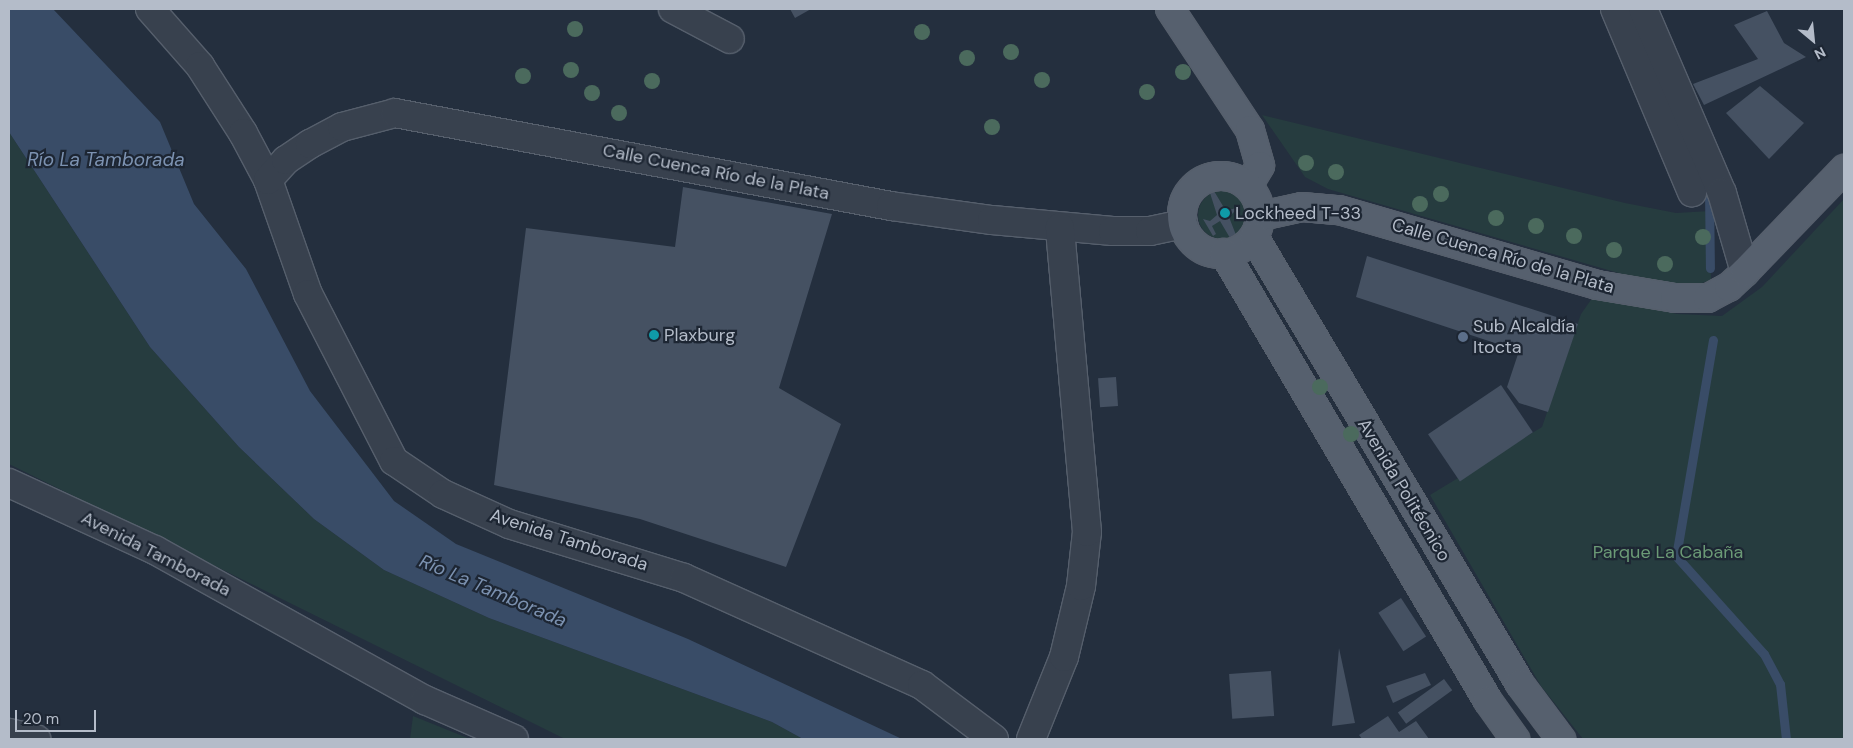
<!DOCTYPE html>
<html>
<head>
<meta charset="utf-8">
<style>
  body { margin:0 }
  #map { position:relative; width:1853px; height:748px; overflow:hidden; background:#242f3e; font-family:"DM Sans",sans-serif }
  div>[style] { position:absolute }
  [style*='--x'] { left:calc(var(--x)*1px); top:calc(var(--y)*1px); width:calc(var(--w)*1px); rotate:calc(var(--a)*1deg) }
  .green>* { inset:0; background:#263c3f }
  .round { border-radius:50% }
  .water>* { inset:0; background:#394c67 }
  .stream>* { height:9px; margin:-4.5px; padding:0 4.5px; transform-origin:4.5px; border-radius:4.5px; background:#394c67 }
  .building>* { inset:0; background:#455162; transform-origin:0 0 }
  .roads { filter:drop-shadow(1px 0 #565f6c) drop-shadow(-1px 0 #565f6c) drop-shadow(0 1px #565f6c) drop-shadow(0 -1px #565f6c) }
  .minor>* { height:28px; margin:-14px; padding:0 14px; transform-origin:14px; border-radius:14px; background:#38414e }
  .major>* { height:28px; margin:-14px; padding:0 14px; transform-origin:14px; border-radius:14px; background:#56606e }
  .major>.ring { margin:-14px; padding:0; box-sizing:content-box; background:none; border:28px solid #56606e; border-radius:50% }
  .trees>* { width:16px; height:16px; margin:-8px; border-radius:50%; background:#4b6a5d }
  .dots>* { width:14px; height:14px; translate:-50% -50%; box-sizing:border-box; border:2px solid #1d2633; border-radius:50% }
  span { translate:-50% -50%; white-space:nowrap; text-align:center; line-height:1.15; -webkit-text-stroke:4.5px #1d2633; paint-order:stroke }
  .street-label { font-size:18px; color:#b4bcc9 }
  .poi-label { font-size:18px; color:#b4bcc9 }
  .left { translate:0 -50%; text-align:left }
  .park-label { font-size:18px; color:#6b9a76 }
  .water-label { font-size:19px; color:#7c92b1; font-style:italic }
  .frame { position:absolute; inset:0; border:10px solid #b4bcc9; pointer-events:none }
  .north { position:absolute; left:1788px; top:15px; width:50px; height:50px; -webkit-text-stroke:4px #1d2633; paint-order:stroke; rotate:152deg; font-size:14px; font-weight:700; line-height:20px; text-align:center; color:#b4bcc9 }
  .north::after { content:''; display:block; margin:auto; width:18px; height:22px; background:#b4bcc9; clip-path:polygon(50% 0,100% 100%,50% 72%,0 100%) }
  .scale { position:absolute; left:15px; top:710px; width:81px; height:22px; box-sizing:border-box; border:2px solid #b4bcc9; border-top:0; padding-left:6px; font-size:15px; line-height:18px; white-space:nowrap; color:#b4bcc9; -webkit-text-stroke:4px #1d2633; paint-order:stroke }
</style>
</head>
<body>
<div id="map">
  <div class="green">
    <i style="clip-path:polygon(1262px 115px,1625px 203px,1676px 213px,1710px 211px,1711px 280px,1693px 286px,1660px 285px,1328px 189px,1305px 177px)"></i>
    <i style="clip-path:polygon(9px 132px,150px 347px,239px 447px,314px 519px,384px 570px,489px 618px,772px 722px,803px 739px,565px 739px,9px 464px)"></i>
    <i class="round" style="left:1198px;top:191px;width:48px;height:48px"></i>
    <i style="clip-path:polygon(1844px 199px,1844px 739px,1583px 739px,1541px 686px,1430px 495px,1542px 427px,1581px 314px,1593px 297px,1677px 314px,1722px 316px,1762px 287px)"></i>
    <i style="clip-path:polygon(413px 716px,470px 739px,410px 739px)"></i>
  </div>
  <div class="water">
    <i style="clip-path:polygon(9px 9px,53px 9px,160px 122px,194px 204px,246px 269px,310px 391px,394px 501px,456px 544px,688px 639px,902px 739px,803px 739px,772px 722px,489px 618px,384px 570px,314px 519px,239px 447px,150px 347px,9px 132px)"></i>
  </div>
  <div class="stream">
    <i style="--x:1709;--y:191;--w:77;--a:89.3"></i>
    <i style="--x:1713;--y:340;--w:219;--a:99.7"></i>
    <i style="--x:1676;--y:556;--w:132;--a:48.1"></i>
    <i style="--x:1764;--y:654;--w:34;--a:62"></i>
    <i style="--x:1780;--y:684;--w:55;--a:83.8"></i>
  </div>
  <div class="building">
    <i style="clip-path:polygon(790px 9px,811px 9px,795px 18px)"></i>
    <i style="clip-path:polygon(1767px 11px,1784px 43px,1806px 57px,1704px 105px,1693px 84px,1758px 59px,1734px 25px)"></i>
    <i style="clip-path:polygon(1760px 86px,1804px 123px,1769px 159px,1726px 113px)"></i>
    <i style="clip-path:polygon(683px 187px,832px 214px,779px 388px,841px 424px,786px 567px,640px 519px,494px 485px,526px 228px,675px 247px)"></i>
    <i style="clip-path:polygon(1214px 191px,1226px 211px,1239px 207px,1229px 217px,1236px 235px,1230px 238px,1220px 221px,1212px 226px,1216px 234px,1213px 236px,1203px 219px,1210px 221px,1217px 215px,1210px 193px)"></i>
    <i style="clip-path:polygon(1367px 256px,1578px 324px,1548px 412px,1519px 403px,1507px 387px,1519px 351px,1356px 297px)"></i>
    <i style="left:1116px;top:377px;width:29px;height:18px;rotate:86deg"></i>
    <i style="left:1501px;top:385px;width:57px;height:88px;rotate:56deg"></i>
    <i style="left:1401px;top:598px;width:46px;height:27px;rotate:57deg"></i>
    <i style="clip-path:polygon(1339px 648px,1355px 723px,1332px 726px)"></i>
    <i style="left:1271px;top:671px;width:45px;height:42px;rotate:86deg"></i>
    <i style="clip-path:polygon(1425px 673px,1431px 685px,1393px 703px,1386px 686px)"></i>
    <i style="left:1444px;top:679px;width:14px;height:57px;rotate:54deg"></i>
    <i style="clip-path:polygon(1388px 716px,1399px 732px,1416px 721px,1429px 739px,1362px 739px,1359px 735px)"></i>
  </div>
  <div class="roads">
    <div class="minor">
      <i style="--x:150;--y:9;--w:76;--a:48.7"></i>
      <i style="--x:200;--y:66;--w:80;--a:57.3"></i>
      <i style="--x:243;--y:133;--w:53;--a:62"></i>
      <i style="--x:268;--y:180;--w:121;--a:70.7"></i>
      <i style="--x:308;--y:294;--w:188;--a:62.8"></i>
      <i style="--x:394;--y:461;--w:59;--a:34"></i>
      <i style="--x:443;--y:494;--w:72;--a:24.4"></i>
      <i style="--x:509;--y:524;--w:183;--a:17.1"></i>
      <i style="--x:684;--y:578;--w:261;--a:24.2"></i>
      <i style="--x:922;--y:685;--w:90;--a:36.9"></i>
      <i style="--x:673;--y:9;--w:64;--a:27.8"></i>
      <i style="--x:1615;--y:9;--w:199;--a:67.2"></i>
      <i style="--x:1643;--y:9;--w:200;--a:66.8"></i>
      <i style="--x:1722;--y:193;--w:82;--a:73.8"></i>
      <i style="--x:268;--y:180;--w:27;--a:-48"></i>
      <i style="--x:286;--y:160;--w:29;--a:-34"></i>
      <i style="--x:310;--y:144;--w:36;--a:-28"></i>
      <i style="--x:342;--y:127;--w:55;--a:-14.8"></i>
      <i style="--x:395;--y:113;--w:505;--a:10.62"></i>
      <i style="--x:891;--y:206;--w:102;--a:7.9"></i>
      <i style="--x:992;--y:220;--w:121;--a:5.2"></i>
      <i style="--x:1113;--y:231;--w:37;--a:0"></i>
      <i style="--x:1150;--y:231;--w:34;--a:-12"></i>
      <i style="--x:9;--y:483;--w:161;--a:24.7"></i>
      <i style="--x:155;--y:550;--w:309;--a:29.1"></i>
      <i style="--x:425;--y:700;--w:97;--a:23.7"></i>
      <i style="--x:9;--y:733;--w:28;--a:13"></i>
      <i style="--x:1031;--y:739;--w:88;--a:-68.1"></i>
      <i style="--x:1064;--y:657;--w:73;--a:-76.5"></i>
      <i style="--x:1081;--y:586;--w:54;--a:-83.7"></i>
      <i style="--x:1087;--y:532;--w:306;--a:-95.1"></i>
    </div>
    <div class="major">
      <i style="--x:1170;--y:9;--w:145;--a:56.5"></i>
      <i style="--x:1250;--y:130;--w:37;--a:74"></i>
      <i style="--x:1260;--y:166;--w:23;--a:121"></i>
      <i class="ring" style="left:1182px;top:176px;width:50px;height:50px"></i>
      <i style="--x:1261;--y:216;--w:42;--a:-12.4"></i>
      <i style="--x:1302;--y:207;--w:37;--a:5"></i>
      <i style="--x:1339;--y:210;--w:269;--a:16.2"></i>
      <i style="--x:1597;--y:285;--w:79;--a:9.5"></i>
      <i style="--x:1675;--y:298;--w:33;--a:0"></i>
      <i style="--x:1708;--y:298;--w:24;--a:-28"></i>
      <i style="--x:1729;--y:287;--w:22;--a:-43"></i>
      <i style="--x:1745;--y:272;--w:143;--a:-46.1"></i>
      <i style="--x:1254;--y:237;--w:520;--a:59.24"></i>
      <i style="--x:1520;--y:684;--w:69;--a:53.3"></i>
      <i style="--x:1224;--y:253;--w:520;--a:59.49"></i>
      <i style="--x:1488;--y:701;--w:47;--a:54.6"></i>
    </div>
  </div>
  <div class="trees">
    <i style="left:575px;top:29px"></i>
    <i style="left:922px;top:32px"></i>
    <i style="left:1011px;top:52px"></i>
    <i style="left:967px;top:58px"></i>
    <i style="left:571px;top:70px"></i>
    <i style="left:1183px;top:72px"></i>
    <i style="left:523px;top:76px"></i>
    <i style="left:1042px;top:80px"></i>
    <i style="left:652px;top:81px"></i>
    <i style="left:1147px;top:92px"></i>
    <i style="left:592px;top:93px"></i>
    <i style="left:619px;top:113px"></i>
    <i style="left:992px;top:127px"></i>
    <i style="left:1306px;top:163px"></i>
    <i style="left:1336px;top:172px"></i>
    <i style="left:1441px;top:194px"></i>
    <i style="left:1420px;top:204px"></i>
    <i style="left:1496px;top:218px"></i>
    <i style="left:1536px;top:226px"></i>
    <i style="left:1574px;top:236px"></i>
    <i style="left:1703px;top:237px"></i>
    <i style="left:1614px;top:250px"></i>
    <i style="left:1665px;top:264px"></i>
    <i style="left:1320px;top:387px"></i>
    <i style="left:1351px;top:434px"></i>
  </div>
  <div class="dots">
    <i style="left:1225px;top:213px;background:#0f9aa8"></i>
    <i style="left:654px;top:335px;background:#0f9aa8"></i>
    <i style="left:1463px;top:337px;background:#5c6f8a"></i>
  </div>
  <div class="street-label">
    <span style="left:716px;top:172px;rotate:11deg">Calle Cuenca Río de la Plata</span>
    <span style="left:1503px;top:256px;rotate:16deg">Calle Cuenca Río de la Plata</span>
    <span style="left:1404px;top:490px;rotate:59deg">Avenida Politécnico</span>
    <span style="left:569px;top:540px;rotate:18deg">Avenida Tamborada</span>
    <span style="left:156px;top:554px;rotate:27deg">Avenida Tamborada</span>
  </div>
  <div class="poi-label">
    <span class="left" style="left:1235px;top:213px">Lockheed T-33</span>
    <span class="left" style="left:1473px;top:337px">Sub Alcaldía<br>Itocta</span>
    <span class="left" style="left:664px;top:335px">Plaxburg</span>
  </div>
  <div class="park-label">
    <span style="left:1668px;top:552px">Parque La Cabaña</span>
  </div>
  <div class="water-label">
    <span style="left:106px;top:160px">Río La Tamborada</span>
    <span style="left:493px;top:591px;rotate:23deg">Río La Tamborada</span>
  </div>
  <div class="frame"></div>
  <div class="north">N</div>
  <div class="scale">20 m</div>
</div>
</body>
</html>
